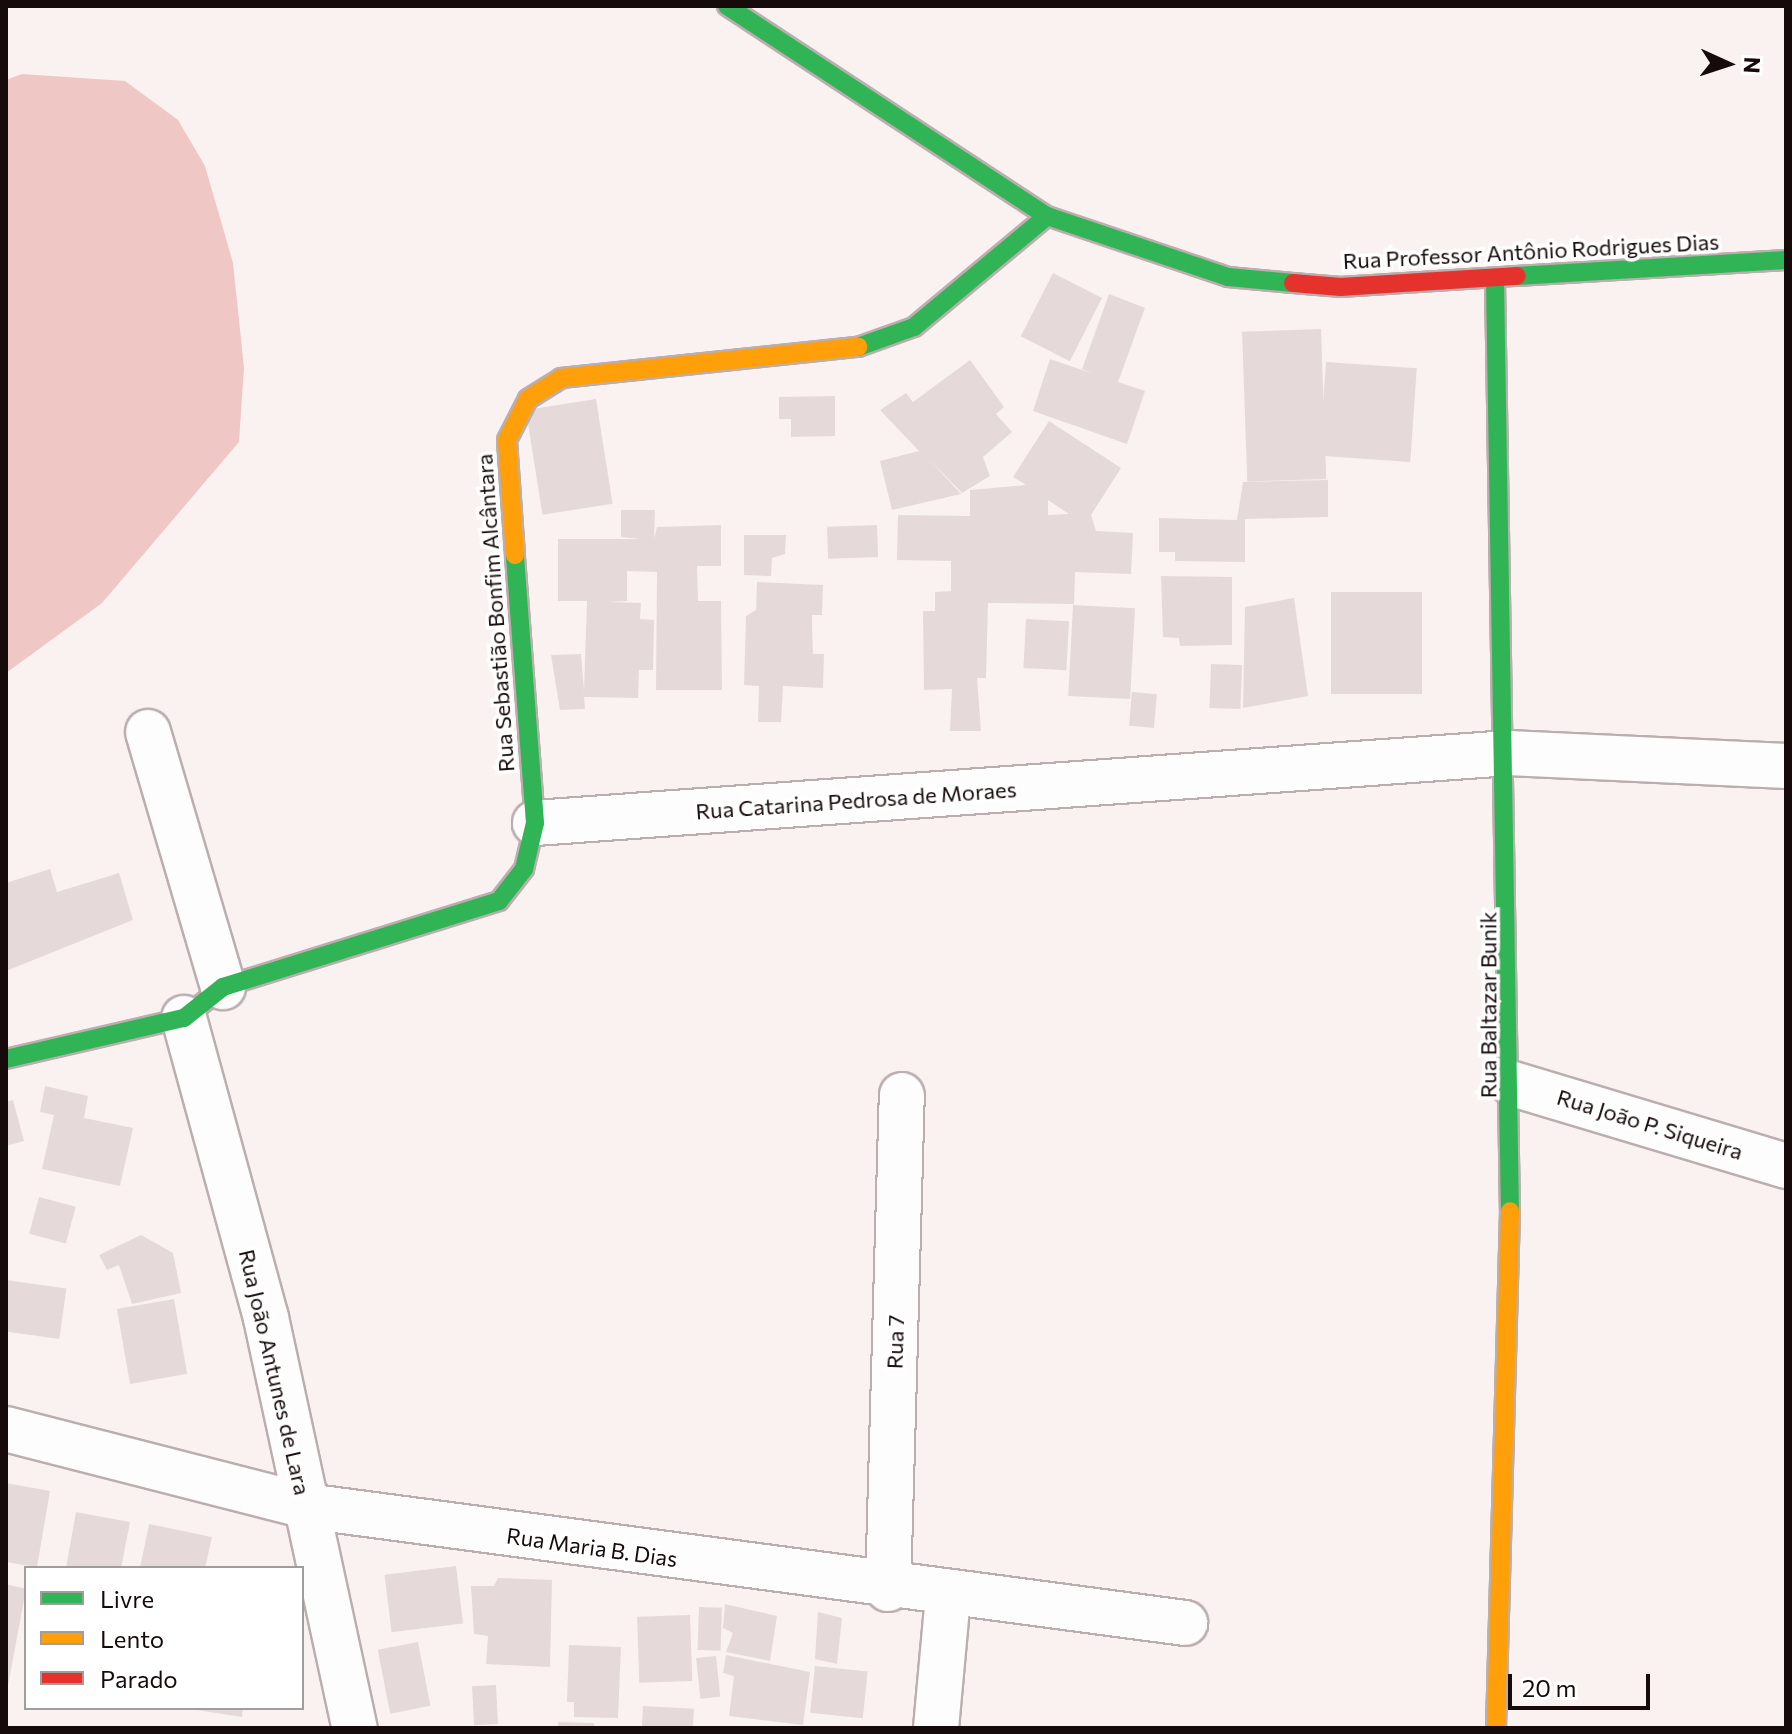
<!DOCTYPE html>
<html>
<head>
<meta charset="utf-8">
<style>
  body { margin:0 }
  #map { position:relative; width:1792px; height:1734px; overflow:hidden; background:#faf2f0; font-family:Commissioner,sans-serif }
  div>[style] { position:absolute }
  [style*='--x'] { left:calc(var(--x)*1px); top:calc(var(--y)*1px); width:calc(var(--w)*1px); rotate:calc(var(--a)*1deg) }
  .forest>* { inset:0; background:#efc7c5 }
  .building>* { inset:0; background:#e5dad9; transform-origin:0 0 }
  .roads { filter:drop-shadow(2px 0 #baafae) drop-shadow(-2px 0 #baafae) drop-shadow(0 2px #baafae) drop-shadow(0 -2px #baafae) }
  .street>* { height:44px; margin:-22px; padding:0 22px; transform-origin:22px; border-radius:22px; background:#fefdfd }
  .fast>* { height:18px; margin:-9px; padding:0 9px; transform-origin:9px; border-radius:9px; background:#30b455 }
  .slow>* { height:18px; margin:-9px; padding:0 9px; transform-origin:9px; border-radius:9px; background:#ff9f0a }
  .jam>* { height:18px; margin:-9px; padding:0 9px; transform-origin:9px; border-radius:9px; background:#e5322d }
  span { translate:-50% -50%; white-space:nowrap; text-align:center; line-height:1.15; -webkit-text-stroke:7px #fff; paint-order:stroke }
  .street-label { font-size:22px; color:#160b0a }
  .frame { position:absolute; inset:0; border:8px solid #160b0a; pointer-events:none }
  .legend { position:absolute; left:24px; top:1566px; width:280px; height:144px; box-sizing:border-box; background:#fff; border:2px solid #a29d9d; margin:0; padding:10px 14px; list-style:none; font-size:24px; color:#160b0a }
  .legend li { display:flex; align-items:center; gap:16px; height:40px }
  .legend b { width:40px; border:2px solid #a29d9d }
  .north { position:absolute; left:1688px; top:24px; width:80px; height:80px; -webkit-text-stroke:6px #fff; paint-order:stroke; rotate:93deg; font-size:22px; font-weight:700; line-height:32px; text-align:center; color:#160b0a }
  .north::after { content:''; display:block; margin:auto; width:28px; height:36px; background:#160b0a; clip-path:polygon(50% 0,100% 100%,50% 72%,0 100%) }
  .scale { position:absolute; left:1508px; top:1674px; width:142px; height:36px; box-sizing:border-box; border:4px solid #160b0a; border-top:0; padding-left:10px; font-size:24px; line-height:28px; white-space:nowrap; color:#160b0a; -webkit-text-stroke:6px #fff; paint-order:stroke }
</style>
</head>
<body>
<div id="map">
  <div class="forest">
    <i style="clip-path:polygon(22px 74px,125px 81px,178px 120px,205px 166px,233px 263px,244px 368px,239px 442px,102px 603px,6px 673px,6px 80px)"></i>
  </div>
  <div class="building">
    <i style="left:1053px;top:273px;width:55px;height:71px;rotate:27deg"></i>
    <i style="clip-path:polygon(1109px 294px,1145px 308px,1118px 382px,1145px 391px,1127px 444px,1033px 411px,1050px 359px,1094px 374px,1082px 369px)"></i>
    <i style="left:1321px;top:329px;width:150px;height:79px;rotate:88deg"></i>
    <i style="clip-path:polygon(970px 360px,1004px 407px,996px 414px,1012px 432px,983px 457px,990px 476px,962px 493px,928px 458px,961px 494px,892px 510px,880px 461px,919px 451px,880px 410px,906px 393px,913px 402px)"></i>
    <i style="left:1326px;top:362px;width:91px;height:94px;rotate:4deg"></i>
    <i style="clip-path:polygon(835px 396px,835px 436px,791px 437px,791px 419px,779px 419px,779px 397px)"></i>
    <i style="left:596px;top:399px;width:106px;height:71px;rotate:81deg"></i>
    <i style="clip-path:polygon(evenodd,1049px 421px,1121px 468px,1091px 515px,1096px 531px,1133px 533px,1131px 574px,1075px 572px,1074px 604px,988px 603px,986px 678px,977px 678px,981px 731px,950px 731px,952px 689px,924px 690px,923px 611px,935px 611px,935px 592px,951px 591px,951px 561px,897px 560px,898px 515px,970px 516px,970px 490px,1026px 485px,1013px 477px,1049px 421px,1048px 500px,1069px 514px,1048px 515px,1048px 500px)"></i>
    <i style="clip-path:polygon(1328px 480px,1328px 517px,1245px 519px,1245px 562px,1175px 561px,1175px 552px,1159px 552px,1159px 518px,1237px 520px,1243px 482px)"></i>
    <i style="clip-path:polygon(621px 510px,655px 510px,654px 539px,657px 527px,721px 525px,721px 566px,697px 566px,698px 601px,721px 601px,722px 690px,656px 690px,657px 572px,627px 571px,627px 601px,608px 602px,641px 603px,640px 619px,654px 620px,653px 670px,639px 670px,638px 698px,584px 697px,585px 709px,560px 710px,551px 655px,581px 654px,584px 691px,587px 601px,558px 601px,558px 539px,640px 539px,621px 537px)"></i>
    <i style="left:877px;top:525px;width:32px;height:50px;rotate:88deg"></i>
    <i style="clip-path:polygon(744px 535px,786px 535px,785px 554px,772px 558px,771px 576px,744px 575px)"></i>
    <i style="clip-path:polygon(1161px 576px,1232px 577px,1232px 645px,1180px 646px,1179px 638px,1163px 637px)"></i>
    <i style="clip-path:polygon(757px 582px,823px 585px,822px 615px,812px 615px,812px 622px,813px 654px,824px 654px,823px 688px,783px 686px,781px 722px,758px 722px,759px 686px,744px 685px,746px 616px,756px 610px)"></i>
    <i style="left:1331px;top:592px;width:91px;height:102px"></i>
    <i style="clip-path:polygon(1294px 598px,1308px 696px,1243px 708px,1245px 607px)"></i>
    <i style="left:1073px;top:605px;width:62px;height:91px;rotate:3deg"></i>
    <i style="left:1026px;top:619px;width:43px;height:49px;rotate:3deg"></i>
    <i style="left:1211px;top:664px;width:31px;height:44px;rotate:2deg"></i>
    <i style="left:1132px;top:692px;width:25px;height:34px;rotate:5deg"></i>
    <i style="clip-path:polygon(50px 869px,57px 892px,119px 873px,133px 920px,6px 971px,6px 883px)"></i>
    <i style="clip-path:polygon(45px 1086px,88px 1096px,84px 1118px,133px 1128px,120px 1186px,42px 1169px,54px 1115px,40px 1112px)"></i>
    <i style="clip-path:polygon(13px 1100px,24px 1141px,6px 1146px,6px 1102px)"></i>
    <i style="left:39px;top:1197px;width:38px;height:38px;rotate:15deg"></i>
    <i style="clip-path:polygon(141px 1235px,173px 1253px,181px 1293px,132px 1304px,119px 1265px,107px 1270px,99px 1255px)"></i>
    <i style="left:6px;top:1280px;width:61px;height:51px;rotate:8deg"></i>
    <i style="left:174px;top:1299px;width:76px;height:58px;rotate:80deg"></i>
    <i style="clip-path:polygon(6px 1483px,50px 1491px,37px 1567px,6px 1562px)"></i>
    <i style="clip-path:polygon(76px 1512px,130px 1522px,121px 1568px,66px 1568px)"></i>
    <i style="clip-path:polygon(149px 1524px,212px 1537px,205px 1568px,140px 1568px)"></i>
    <i style="left:456px;top:1566px;width:58px;height:72px;rotate:83deg"></i>
    <i style="clip-path:polygon(498px 1578px,552px 1580px,550px 1667px,486px 1664px,488px 1636px,474px 1634px,471px 1586px,494px 1586px)"></i>
    <i style="clip-path:polygon(6px 1584px,26px 1589px,7px 1691px,6px 1691px)"></i>
    <i style="clip-path:polygon(725px 1604px,777px 1616px,770px 1661px,726px 1652px,733px 1633px,723px 1628px)"></i>
    <i style="left:699px;top:1607px;width:23px;height:43px;rotate:2deg"></i>
    <i style="clip-path:polygon(818px 1612px,842px 1618px,837px 1664px,815px 1659px)"></i>
    <i style="left:690px;top:1615px;width:66px;height:53px;rotate:88deg"></i>
    <i style="left:418px;top:1642px;width:65px;height:41px;rotate:79deg"></i>
    <i style="clip-path:polygon(569px 1645px,621px 1647px,618px 1718px,574px 1717px,574px 1702px,567px 1702px)"></i>
    <i style="clip-path:polygon(726px 1655px,810px 1672px,803px 1725px,729px 1716px,734px 1676px,723px 1673px)"></i>
    <i style="left:716px;top:1656px;width:41px;height:20px;rotate:84deg"></i>
    <i style="left:815px;top:1666px;width:53px;height:47px;rotate:6deg"></i>
    <i style="left:496px;top:1685px;width:39px;height:24px;rotate:87deg"></i>
    <i style="left:643px;top:1706px;width:51px;height:22px;rotate:3deg"></i>
    <i style="clip-path:polygon(184px 1708px,243px 1708px,242px 1717px)"></i>
    <i style="clip-path:polygon(558px 1722px,594px 1723px,594px 1728px,558px 1728px)"></i>
  </div>
  <div class="roads">
    <div class="street">
      <i style="--x:148;--y:732;--w:266;--a:73.6"></i>
      <i style="--x:535;--y:823;--w:977;--a:-4.11"></i>
      <i style="--x:1509;--y:753;--w:277;--a:2.7"></i>
      <i style="--x:184;--y:1018;--w:311;--a:74.7"></i>
      <i style="--x:266;--y:1318;--w:420;--a:77.8"></i>
      <i style="--x:1513;--y:1084;--w:285;--a:16.7"></i>
      <i style="--x:6;--y:1429;--w:310;--a:14.4"></i>
      <i style="--x:306;--y:1506;--w:887;--a:7.58"></i>
      <i style="--x:888;--y:1589;--w:494;--a:-88.4"></i>
      <i style="--x:936;--y:1728;--w:133;--a:-84.8"></i>
    </div>
    <div class="fast">
      <i style="--x:727;--y:6;--w:383;--a:33.3"></i>
      <i style="--x:1047;--y:216;--w:191;--a:18.6"></i>
      <i style="--x:1228;--y:277;--w:65;--a:5.3"></i>
      <i style="--x:1517;--y:276;--w:269;--a:-3.4"></i>
      <i style="--x:1495;--y:281;--w:930;--a:89.08"></i>
      <i style="--x:858;--y:347;--w:59;--a:-19.7"></i>
      <i style="--x:914;--y:327;--w:173;--a:-39.8"></i>
      <i style="--x:6;--y:1059;--w:183;--a:-13"></i>
      <i style="--x:184;--y:1018;--w:50;--a:-38.5"></i>
      <i style="--x:223;--y:987;--w:289;--a:-17.3"></i>
      <i style="--x:499;--y:901;--w:41;--a:-52"></i>
      <i style="--x:524;--y:869;--w:47;--a:-76.6"></i>
      <i style="--x:535;--y:823;--w:269;--a:-94.3"></i>
    </div>
    <div class="slow">
      <i style="--x:515;--y:555;--w:115;--a:-94"></i>
      <i style="--x:507;--y:440;--w:46;--a:-62.9"></i>
      <i style="--x:528;--y:399;--w:39;--a:-32"></i>
      <i style="--x:561;--y:378;--w:299;--a:-6"></i>
      <i style="--x:1496;--y:1728;--w:517;--a:-88.45"></i>
    </div>
    <div class="jam">
      <i style="--x:1293;--y:283;--w:48;--a:4.8"></i>
      <i style="--x:1341;--y:287;--w:176;--a:-3.6"></i>
    </div>
  </div>
  <div class="street-label">
    <span style="left:1531px;top:251px;rotate:-3deg">Rua Professor Antônio Rodrigues Dias</span>
    <span style="left:495px;top:613px;rotate:-94deg">Rua Sebastião Bonfim Alcântara</span>
    <span style="left:856px;top:800px;rotate:-4deg">Rua Catarina Pedrosa de Moraes</span>
    <span style="left:1488px;top:1005px;rotate:-90deg">Rua Baltazar Bunik</span>
    <span style="left:1650px;top:1124px;rotate:17deg">Rua João P. Siqueira</span>
    <span style="left:895px;top:1342px;rotate:-88deg">Rua 7</span>
    <span style="left:275px;top:1372px;rotate:77deg">Rua João Antunes de Lara</span>
    <span style="left:592px;top:1547px;rotate:8deg">Rua Maria B. Dias</span>
  </div>
  <div class="frame"></div>
  <ul class="legend">
  <li><b style="height:10px;background:#30b455"></b>Livre</li>
  <li><b style="height:10px;background:#ff9f0a"></b>Lento</li>
  <li><b style="height:10px;background:#e5322d"></b>Parado</li>
  </ul>
  <div class="north">N</div>
  <div class="scale">20 m</div>
</div>
</body>
</html>
